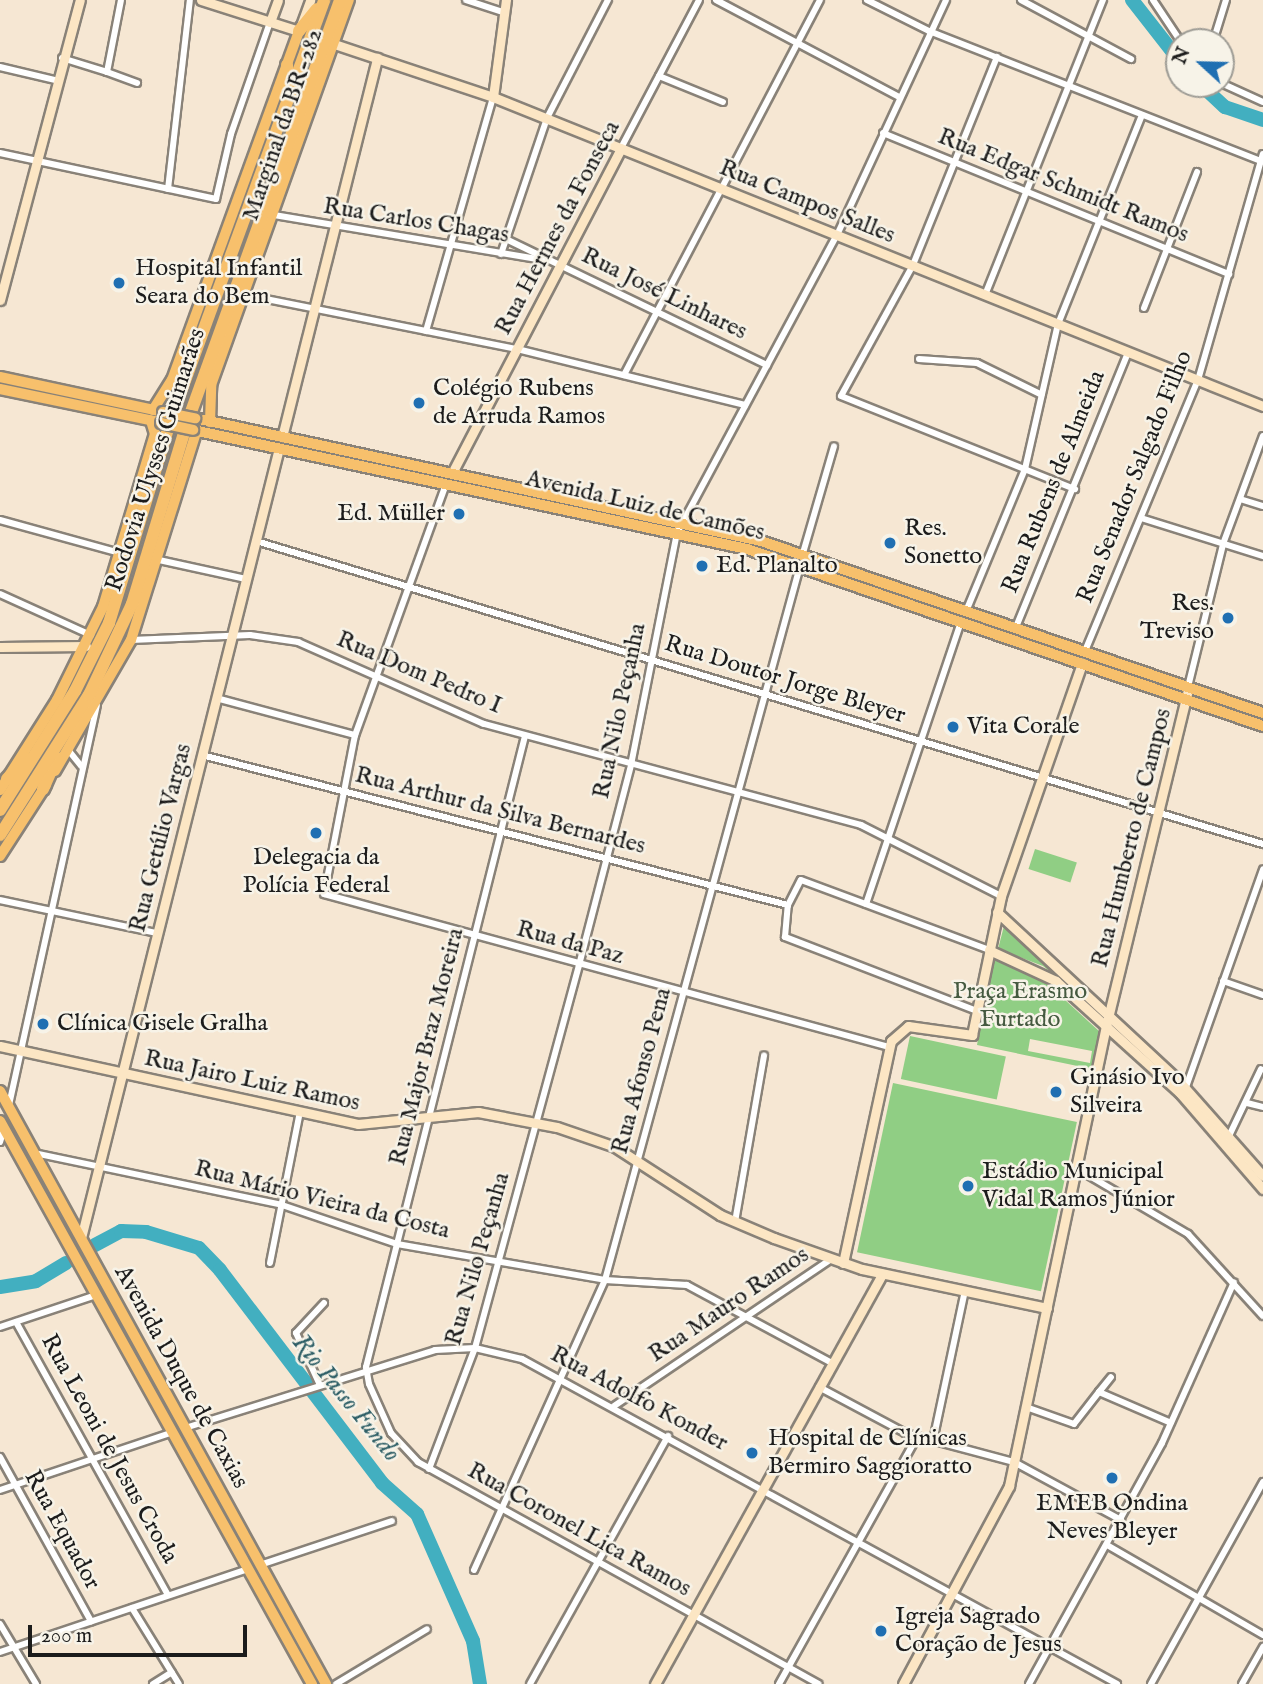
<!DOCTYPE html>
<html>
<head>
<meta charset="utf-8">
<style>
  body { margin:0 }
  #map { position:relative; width:1263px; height:1684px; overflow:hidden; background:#f6e7d3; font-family:"IM FELL English",serif }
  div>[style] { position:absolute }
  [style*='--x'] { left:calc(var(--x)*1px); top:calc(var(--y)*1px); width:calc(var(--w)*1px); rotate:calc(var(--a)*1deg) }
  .green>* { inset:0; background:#90ce84; transform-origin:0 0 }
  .river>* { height:14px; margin:-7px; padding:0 7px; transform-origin:7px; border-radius:7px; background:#42afc0 }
  .roads { filter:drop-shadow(2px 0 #898278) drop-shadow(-2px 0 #898278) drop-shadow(0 2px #898278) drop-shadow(0 -2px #898278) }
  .street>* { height:6px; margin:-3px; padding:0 3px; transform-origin:3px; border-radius:3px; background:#fff }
  .secondary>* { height:9px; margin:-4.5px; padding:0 4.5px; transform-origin:4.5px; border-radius:4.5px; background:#fce6c4 }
  .primary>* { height:10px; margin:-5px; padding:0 5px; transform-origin:5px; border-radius:5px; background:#f7c06c }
  .highway>* { height:12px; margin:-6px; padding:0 6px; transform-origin:6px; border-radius:6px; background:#f7c06c }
  .bridges { filter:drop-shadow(2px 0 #898278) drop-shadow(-2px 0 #898278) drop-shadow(0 2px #898278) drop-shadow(0 -2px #898278) }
  .primary-bridge>* { height:10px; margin:-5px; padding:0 5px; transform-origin:5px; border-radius:5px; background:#f7c06c }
  .dots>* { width:19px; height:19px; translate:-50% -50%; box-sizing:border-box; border:4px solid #f7f3e8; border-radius:50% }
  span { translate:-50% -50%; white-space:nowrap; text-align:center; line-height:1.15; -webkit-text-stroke:5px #f7f3e8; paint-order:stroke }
  .street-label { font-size:24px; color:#1c1c1c }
  .poi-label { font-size:24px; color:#1c1c1c }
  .left { translate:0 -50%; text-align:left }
  .right { translate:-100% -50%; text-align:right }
  .park-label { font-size:24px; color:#455a40 }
  .water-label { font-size:26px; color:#2d5e66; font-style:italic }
  .north { position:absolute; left:1165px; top:28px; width:70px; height:70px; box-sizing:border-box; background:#f7f3e8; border:2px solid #9f9d96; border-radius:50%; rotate:292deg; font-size:19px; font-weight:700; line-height:28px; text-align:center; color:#1c1c1c }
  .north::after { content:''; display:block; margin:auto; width:24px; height:32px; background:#1f6fb2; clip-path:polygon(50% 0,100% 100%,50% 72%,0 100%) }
  .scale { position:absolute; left:28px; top:1625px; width:219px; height:32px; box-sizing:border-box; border:4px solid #1c1c1c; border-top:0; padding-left:9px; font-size:21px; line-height:24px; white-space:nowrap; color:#1c1c1c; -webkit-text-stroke:5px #f7f3e8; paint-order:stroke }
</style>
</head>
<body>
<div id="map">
  <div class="green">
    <i style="left:1035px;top:849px;width:44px;height:21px;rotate:18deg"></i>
    <i style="clip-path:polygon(1004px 926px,1105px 1017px,1043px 966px,998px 949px)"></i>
    <i style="clip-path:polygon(evenodd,992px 956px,1040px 977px,1100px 1032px,1092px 1069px,977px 1045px,992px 956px,1030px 1039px,1092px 1051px,1090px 1063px,1028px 1051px,1030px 1039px)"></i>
    <i style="left:910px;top:1036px;width:98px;height:44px;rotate:12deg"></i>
    <i style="left:893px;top:1083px;width:188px;height:173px;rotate:12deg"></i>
  </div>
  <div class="river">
    <i style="--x:1132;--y:0;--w:76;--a:51.9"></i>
    <i style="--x:1200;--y:84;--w:34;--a:43"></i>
    <i style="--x:1225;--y:107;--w:40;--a:18.9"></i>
    <i style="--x:95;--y:1245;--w:30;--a:-28"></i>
    <i style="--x:121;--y:1231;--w:25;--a:2"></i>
    <i style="--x:146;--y:1232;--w:55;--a:16.8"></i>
    <i style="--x:199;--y:1248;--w:30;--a:46"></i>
    <i style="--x:220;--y:1270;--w:268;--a:52.7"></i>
    <i style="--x:382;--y:1483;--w:47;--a:41.5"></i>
    <i style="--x:417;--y:1514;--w:139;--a:66.2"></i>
    <i style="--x:473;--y:1641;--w:44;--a:80.8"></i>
    <i style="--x:0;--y:1287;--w:36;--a:-9"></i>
    <i style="--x:36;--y:1281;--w:35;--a:-31"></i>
  </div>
  <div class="roads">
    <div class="street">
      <i style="--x:466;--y:0;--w:40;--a:18"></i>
      <i style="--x:716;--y:0;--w:207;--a:27.9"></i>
      <i style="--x:867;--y:0;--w:69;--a:26.6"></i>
      <i style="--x:929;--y:31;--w:357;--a:21.4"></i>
      <i style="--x:1021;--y:0;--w:125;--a:28.2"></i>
      <i style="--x:1153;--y:0;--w:50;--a:56.3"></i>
      <i style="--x:1213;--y:42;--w:44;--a:-72.8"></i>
      <i style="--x:997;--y:57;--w:224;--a:112"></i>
      <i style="--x:913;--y:265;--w:149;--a:118.8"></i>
      <i style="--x:841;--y:396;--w:252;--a:21.7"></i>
      <i style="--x:62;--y:58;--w:47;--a:17.3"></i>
      <i style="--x:107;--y:72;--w:73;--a:-79"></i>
      <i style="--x:0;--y:67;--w:57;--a:13.3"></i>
      <i style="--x:107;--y:72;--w:32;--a:20"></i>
      <i style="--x:659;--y:76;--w:69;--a:22.1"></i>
      <i style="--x:1221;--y:83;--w:46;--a:24.3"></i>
      <i style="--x:883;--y:133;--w:374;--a:22.2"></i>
      <i style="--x:621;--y:148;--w:167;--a:-62.2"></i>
      <i style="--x:0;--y:153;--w:221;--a:12"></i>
      <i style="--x:216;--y:199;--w:67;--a:-77"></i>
      <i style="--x:231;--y:134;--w:119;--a:-70.8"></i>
      <i style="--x:168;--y:189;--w:190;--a:-83.4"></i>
      <i style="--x:274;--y:215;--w:273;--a:9.5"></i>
      <i style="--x:506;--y:239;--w:290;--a:25.8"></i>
      <i style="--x:501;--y:254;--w:144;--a:-71.3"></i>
      <i style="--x:547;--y:118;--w:133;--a:-62.7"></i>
      <i style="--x:246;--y:295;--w:276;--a:11.3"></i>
      <i style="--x:517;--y:349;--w:235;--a:13.8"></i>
      <i style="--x:985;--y:295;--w:318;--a:-68.2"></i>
      <i style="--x:1144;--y:308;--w:146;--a:-68.7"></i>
      <i style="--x:426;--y:331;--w:243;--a:-74"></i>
      <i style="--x:919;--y:359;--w:58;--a:3.9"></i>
      <i style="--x:977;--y:363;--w:72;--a:26.2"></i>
      <i style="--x:624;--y:375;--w:423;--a:-62.4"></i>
      <i style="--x:446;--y:484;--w:267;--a:109.9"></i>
      <i style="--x:355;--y:735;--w:162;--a:101"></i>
      <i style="--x:324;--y:894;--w:585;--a:15.15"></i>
      <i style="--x:1240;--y:499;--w:24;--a:17"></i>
      <i style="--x:1141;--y:518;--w:128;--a:17.3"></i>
      <i style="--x:0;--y:520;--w:124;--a:15.4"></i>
      <i style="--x:256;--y:541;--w:1052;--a:16.75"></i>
      <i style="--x:803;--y:553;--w:111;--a:-73.8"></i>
      <i style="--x:159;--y:560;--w:89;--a:12.3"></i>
      <i style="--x:0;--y:594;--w:100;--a:24.3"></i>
      <i style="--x:967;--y:609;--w:152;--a:-67.5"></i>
      <i style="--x:1025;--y:469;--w:149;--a:-77.2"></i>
      <i style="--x:1058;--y:324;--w:225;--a:-68.1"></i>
      <i style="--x:1016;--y:627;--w:297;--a:-67.8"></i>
      <i style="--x:131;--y:640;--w:119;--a:-2.4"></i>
      <i style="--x:250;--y:635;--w:49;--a:8.3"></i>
      <i style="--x:298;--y:642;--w:203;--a:23.8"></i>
      <i style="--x:484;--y:724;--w:390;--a:15"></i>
      <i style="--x:861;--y:825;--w:157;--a:26.9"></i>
      <i style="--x:1085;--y:651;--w:294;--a:-67.4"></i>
      <i style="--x:1198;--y:380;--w:235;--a:-74"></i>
      <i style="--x:1188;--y:687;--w:147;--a:-76.2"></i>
      <i style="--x:1223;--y:544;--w:115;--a:-69.7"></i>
      <i style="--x:216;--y:698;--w:144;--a:14.9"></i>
      <i style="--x:525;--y:736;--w:651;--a:104.14"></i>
      <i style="--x:366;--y:1367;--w:17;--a:80"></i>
      <i style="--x:369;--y:1384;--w:54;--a:65.8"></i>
      <i style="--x:391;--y:1433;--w:40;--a:47"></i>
      <i style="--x:418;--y:1462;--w:458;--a:29"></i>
      <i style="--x:69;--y:751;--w:19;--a:51"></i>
      <i style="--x:202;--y:755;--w:605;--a:14.36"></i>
      <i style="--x:0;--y:900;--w:160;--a:11.9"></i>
      <i style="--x:866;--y:904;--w:299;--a:-71.4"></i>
      <i style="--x:1223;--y:981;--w:42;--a:19.3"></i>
      <i style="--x:977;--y:1011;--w:206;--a:-158.9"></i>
      <i style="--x:785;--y:937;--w:32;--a:-85"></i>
      <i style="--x:788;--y:905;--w:28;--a:-63"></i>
      <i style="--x:801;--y:880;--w:201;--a:20.4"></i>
      <i style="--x:1186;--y:1087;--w:231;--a:-70.5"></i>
      <i style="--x:1247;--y:1103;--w:16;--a:14"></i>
      <i style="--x:9;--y:1105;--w:409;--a:-77.6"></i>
      <i style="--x:1229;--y:1136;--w:74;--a:-64.5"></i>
      <i style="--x:0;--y:1142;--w:14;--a:-73"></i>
      <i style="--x:34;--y:1153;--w:253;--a:11.8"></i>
      <i style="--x:282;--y:1205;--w:121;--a:18.7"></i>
      <i style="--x:397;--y:1244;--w:211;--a:9.8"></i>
      <i style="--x:605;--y:1280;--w:82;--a:3.5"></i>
      <i style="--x:687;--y:1285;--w:165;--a:28.3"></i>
      <i style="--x:1076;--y:1168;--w:130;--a:30.5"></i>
      <i style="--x:1188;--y:1234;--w:111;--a:47.6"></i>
      <i style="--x:735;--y:1222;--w:169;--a:-80.1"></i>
      <i style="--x:270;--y:1263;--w:154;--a:-78.8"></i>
      <i style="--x:16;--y:1322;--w:312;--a:60.9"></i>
      <i style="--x:0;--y:1327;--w:101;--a:-18.4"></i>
      <i style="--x:319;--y:1383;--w:55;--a:-114.7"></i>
      <i style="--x:296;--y:1333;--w:41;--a:-47"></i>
      <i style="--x:819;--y:1387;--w:98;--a:28.1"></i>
      <i style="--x:905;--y:1433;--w:113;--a:14.9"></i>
      <i style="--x:1014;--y:1462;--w:122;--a:28.5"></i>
      <i style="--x:1099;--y:1392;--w:19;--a:-51"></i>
      <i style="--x:614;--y:1406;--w:262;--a:-34.1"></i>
      <i style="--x:1026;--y:1407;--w:51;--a:19.5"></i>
      <i style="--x:1074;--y:1424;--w:41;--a:-52"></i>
      <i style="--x:1099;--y:1392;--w:78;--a:23.3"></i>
      <i style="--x:185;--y:1428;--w:262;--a:-17.3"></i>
      <i style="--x:435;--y:1350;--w:40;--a:-2.9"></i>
      <i style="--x:475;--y:1348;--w:48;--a:13.2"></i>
      <i style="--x:522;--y:1359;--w:678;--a:28.64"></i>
      <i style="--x:933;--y:1441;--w:153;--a:-78"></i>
      <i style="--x:0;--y:1457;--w:188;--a:61"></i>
      <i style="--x:429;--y:1469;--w:129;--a:-69.2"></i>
      <i style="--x:475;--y:1348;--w:397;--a:-74.8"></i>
      <i style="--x:579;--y:965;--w:207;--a:-75.4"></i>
      <i style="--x:631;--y:765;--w:237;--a:-78.8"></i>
      <i style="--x:677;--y:533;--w:338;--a:-61.8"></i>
      <i style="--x:837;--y:235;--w:259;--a:-65.1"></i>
      <i style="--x:0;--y:1490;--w:182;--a:-18.5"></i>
      <i style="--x:1107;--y:1545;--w:180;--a:30"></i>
      <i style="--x:260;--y:1565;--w:139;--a:-18.4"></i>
      <i style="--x:474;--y:1570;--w:318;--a:-65.7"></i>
      <i style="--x:605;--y:1280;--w:740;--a:-74.72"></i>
      <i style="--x:132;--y:1608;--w:89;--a:58.3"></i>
      <i style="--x:0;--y:1624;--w:70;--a:59"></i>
      <i style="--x:0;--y:1652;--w:262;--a:-18.5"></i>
      <i style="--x:153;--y:1684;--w:22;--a:-32"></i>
      <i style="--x:336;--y:1684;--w:106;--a:-31.1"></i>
      <i style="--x:530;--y:1684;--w:284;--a:-60.9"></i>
      <i style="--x:779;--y:1684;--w:283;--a:-60.8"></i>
      <i style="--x:1029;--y:1684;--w:275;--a:-61.1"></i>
      <i style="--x:1162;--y:1443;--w:176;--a:-65.9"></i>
      <i style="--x:1151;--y:1684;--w:231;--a:-61"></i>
      <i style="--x:1242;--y:1684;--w:43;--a:-60.4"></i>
    </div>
    <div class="secondary">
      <i style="--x:201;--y:0;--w:103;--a:17.6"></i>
      <i style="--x:299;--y:31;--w:33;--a:-70"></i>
      <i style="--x:270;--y:22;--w:23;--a:-70"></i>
      <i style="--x:334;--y:44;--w:168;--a:18.4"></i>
      <i style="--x:493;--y:97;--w:830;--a:21.87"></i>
      <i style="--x:493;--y:97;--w:98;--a:-82.4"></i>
      <i style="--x:0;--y:300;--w:310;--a:-75.1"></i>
      <i style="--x:282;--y:437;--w:391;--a:-75.9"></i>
      <i style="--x:452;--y:473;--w:366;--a:-62.5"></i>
      <i style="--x:0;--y:647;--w:86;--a:-0.7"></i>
      <i style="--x:997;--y:912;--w:247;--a:42.9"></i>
      <i style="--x:1178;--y:1080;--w:128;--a:48.5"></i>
      <i style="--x:989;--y:950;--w:74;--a:24.8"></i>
      <i style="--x:1056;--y:981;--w:167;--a:42.1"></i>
      <i style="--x:1180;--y:1093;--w:127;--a:49.2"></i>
      <i style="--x:0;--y:1046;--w:366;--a:12.3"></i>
      <i style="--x:358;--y:1124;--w:121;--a:-5.7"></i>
      <i style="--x:478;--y:1112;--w:80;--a:10.8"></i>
      <i style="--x:557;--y:1127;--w:61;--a:19"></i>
      <i style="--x:615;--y:1147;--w:125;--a:32.9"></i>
      <i style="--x:720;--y:1215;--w:59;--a:23.1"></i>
      <i style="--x:774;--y:1238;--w:93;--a:19.4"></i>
      <i style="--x:862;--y:1269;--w:189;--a:11.9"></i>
      <i style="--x:81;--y:1238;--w:814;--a:-75.93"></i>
      <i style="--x:843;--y:1263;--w:227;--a:-77.8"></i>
      <i style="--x:891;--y:1041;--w:23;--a:-41"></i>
      <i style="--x:908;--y:1026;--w:65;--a:8"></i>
      <i style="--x:972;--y:1035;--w:142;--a:-78.2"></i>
      <i style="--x:1001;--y:896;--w:247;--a:-70.8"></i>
      <i style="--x:655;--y:1684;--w:469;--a:-61"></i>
      <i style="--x:903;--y:1684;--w:225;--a:-61.8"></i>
      <i style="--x:1009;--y:1486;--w:470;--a:-78.1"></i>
      <i style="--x:1106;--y:1026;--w:343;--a:-76.3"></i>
    </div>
    <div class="primary">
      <i style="--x:0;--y:377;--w:162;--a:12.1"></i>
      <i style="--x:0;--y:389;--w:158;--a:11.7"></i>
      <i style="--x:153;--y:410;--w:36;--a:-58"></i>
      <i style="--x:172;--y:380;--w:371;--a:-70"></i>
      <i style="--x:195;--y:418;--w:579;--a:12.26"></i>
      <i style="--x:761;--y:541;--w:531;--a:18.91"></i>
      <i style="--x:210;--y:422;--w:37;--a:-88"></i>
      <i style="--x:211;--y:385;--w:409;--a:-70.3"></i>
      <i style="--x:193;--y:430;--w:567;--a:12.12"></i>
      <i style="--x:747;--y:549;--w:546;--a:18.93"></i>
      <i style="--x:55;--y:771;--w:151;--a:-59.9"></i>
      <i style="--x:131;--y:640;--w:220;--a:-72.6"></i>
      <i style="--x:0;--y:790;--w:107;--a:-57.7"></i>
      <i style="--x:57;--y:700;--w:104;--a:-63.7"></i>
      <i style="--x:103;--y:607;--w:181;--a:-73.3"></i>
      <i style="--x:155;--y:434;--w:14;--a:-107"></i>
      <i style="--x:0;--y:856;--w:85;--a:-57.1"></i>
      <i style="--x:0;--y:1091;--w:677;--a:61.2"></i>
      <i style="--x:0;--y:1121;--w:644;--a:61.01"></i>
    </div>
    <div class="highway">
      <i style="--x:299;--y:31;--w:28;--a:-51"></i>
      <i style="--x:287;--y:65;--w:27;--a:86"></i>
      <i style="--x:7;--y:779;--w:28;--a:-46"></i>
      <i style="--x:43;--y:789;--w:34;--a:-66"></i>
      <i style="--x:0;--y:810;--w:141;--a:-57.8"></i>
      <i style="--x:75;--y:691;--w:76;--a:-63.4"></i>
      <i style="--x:109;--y:623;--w:213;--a:-73.1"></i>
      <i style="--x:171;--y:419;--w:446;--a:-69.9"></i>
      <i style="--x:0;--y:835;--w:166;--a:-57.6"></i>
      <i style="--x:89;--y:695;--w:101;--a:-64.7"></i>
      <i style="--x:132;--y:604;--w:189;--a:-73.1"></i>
      <i style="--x:187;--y:423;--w:450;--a:-70.1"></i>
    </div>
  </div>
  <div class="bridges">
    <div class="primary-bridge">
      <i style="--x:163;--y:412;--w:33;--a:11"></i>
      <i style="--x:161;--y:423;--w:33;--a:12"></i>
    </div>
  </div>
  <div class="dots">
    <i style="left:119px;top:283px;background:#1f6fb2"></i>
    <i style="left:419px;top:403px;background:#1f6fb2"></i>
    <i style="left:459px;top:514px;background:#1f6fb2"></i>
    <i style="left:890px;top:543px;background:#1f6fb2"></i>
    <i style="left:702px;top:566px;background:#1f6fb2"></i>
    <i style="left:1228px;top:618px;background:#1f6fb2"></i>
    <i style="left:953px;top:727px;background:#1f6fb2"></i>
    <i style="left:316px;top:833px;background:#1f6fb2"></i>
    <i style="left:43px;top:1024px;background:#1f6fb2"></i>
    <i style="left:1056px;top:1092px;background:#1f6fb2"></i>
    <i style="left:968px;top:1186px;background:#1f6fb2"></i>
    <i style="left:752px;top:1453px;background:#1f6fb2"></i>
    <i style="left:1112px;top:1478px;background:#1f6fb2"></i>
    <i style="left:881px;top:1631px;background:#1f6fb2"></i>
  </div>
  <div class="street-label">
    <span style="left:283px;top:125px;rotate:-71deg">Marginal da BR-282</span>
    <span style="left:1063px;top:186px;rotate:22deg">Rua Edgar Schmidt Ramos</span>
    <span style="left:807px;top:202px;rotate:22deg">Rua Campos Salles</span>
    <span style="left:416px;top:221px;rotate:9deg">Rua Carlos Chagas</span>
    <span style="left:558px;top:228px;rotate:-62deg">Rua Hermes da Fonseca</span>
    <span style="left:664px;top:294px;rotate:26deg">Rua José Linhares</span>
    <span style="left:156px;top:460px;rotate:-72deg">Rodovia Ulysses Guimarães</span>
    <span style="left:1135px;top:477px;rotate:-68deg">Rua Senador Salgado Filho</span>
    <span style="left:1054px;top:482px;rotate:-68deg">Rua Rubens de Almeida</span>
    <span style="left:645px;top:506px;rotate:13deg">Avenida Luiz de Camões</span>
    <span style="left:419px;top:673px;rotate:23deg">Rua Dom Pedro I</span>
    <span style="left:785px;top:680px;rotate:17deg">Rua Doutor Jorge Bleyer</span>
    <span style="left:620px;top:711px;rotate:-78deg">Rua Nilo Peçanha</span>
    <span style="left:500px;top:811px;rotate:14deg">Rua Arthur da Silva Bernardes</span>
    <span style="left:161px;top:838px;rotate:-76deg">Rua Getúlio Vargas</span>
    <span style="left:1132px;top:838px;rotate:-76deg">Rua Humberto de Campos</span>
    <span style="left:570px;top:943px;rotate:15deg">Rua da Paz</span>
    <span style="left:427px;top:1047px;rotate:-76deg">Rua Major Braz Moreira</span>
    <span style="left:642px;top:1071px;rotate:-75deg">Rua Afonso Pena</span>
    <span style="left:252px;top:1081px;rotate:12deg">Rua Jairo Luiz Ramos</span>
    <span style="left:322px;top:1200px;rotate:14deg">Rua Mário Vieira da Costa</span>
    <span style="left:478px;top:1259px;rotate:-74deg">Rua Nilo Peçanha</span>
    <span style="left:729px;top:1305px;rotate:-34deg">Rua Mauro Ramos</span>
    <span style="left:181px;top:1377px;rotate:61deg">Avenida Duque de Caxias</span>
    <span style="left:639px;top:1399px;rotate:28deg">Rua Adolfo Konder</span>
    <span style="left:109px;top:1449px;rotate:61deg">Rua Leoni de Jesus Croda</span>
    <span style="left:62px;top:1530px;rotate:61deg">Rua Equador</span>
    <span style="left:579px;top:1530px;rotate:29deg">Rua Coronel Lica Ramos</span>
  </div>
  <div class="poi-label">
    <span class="left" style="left:135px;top:283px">Hospital Infantil<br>Seara do Bem</span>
    <span class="left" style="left:433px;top:403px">Colégio Rubens<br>de Arruda Ramos</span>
    <span class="right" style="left:445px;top:514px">Ed. Müller</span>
    <span class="left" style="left:904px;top:543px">Res.<br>Sonetto</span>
    <span class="left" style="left:716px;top:566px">Ed. Planalto</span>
    <span class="right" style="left:1214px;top:618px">Res.<br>Treviso</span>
    <span class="left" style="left:967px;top:727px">Vita Corale</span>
    <span style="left:316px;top:872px">Delegacia da<br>Polícia Federal</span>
    <span class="left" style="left:57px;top:1024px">Clínica Gisele Gralha</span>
    <span class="left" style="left:1070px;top:1092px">Ginásio Ivo<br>Silveira</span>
    <span class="left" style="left:982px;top:1186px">Estádio Municipal<br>Vidal Ramos Júnior</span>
    <span class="left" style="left:768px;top:1453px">Hospital de Clínicas<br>Bermiro Saggioratto</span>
    <span style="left:1112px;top:1518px">EMEB Ondina<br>Neves Bleyer</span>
    <span class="left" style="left:895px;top:1631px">Igreja Sagrado<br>Coração de Jesus</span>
  </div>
  <div class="park-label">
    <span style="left:1020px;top:1006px">Praça Erasmo<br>Furtado</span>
  </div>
  <div class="water-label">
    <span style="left:346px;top:1398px;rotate:51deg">Rio Passo Fundo</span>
  </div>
  <div class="north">N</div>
  <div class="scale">200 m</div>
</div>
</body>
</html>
